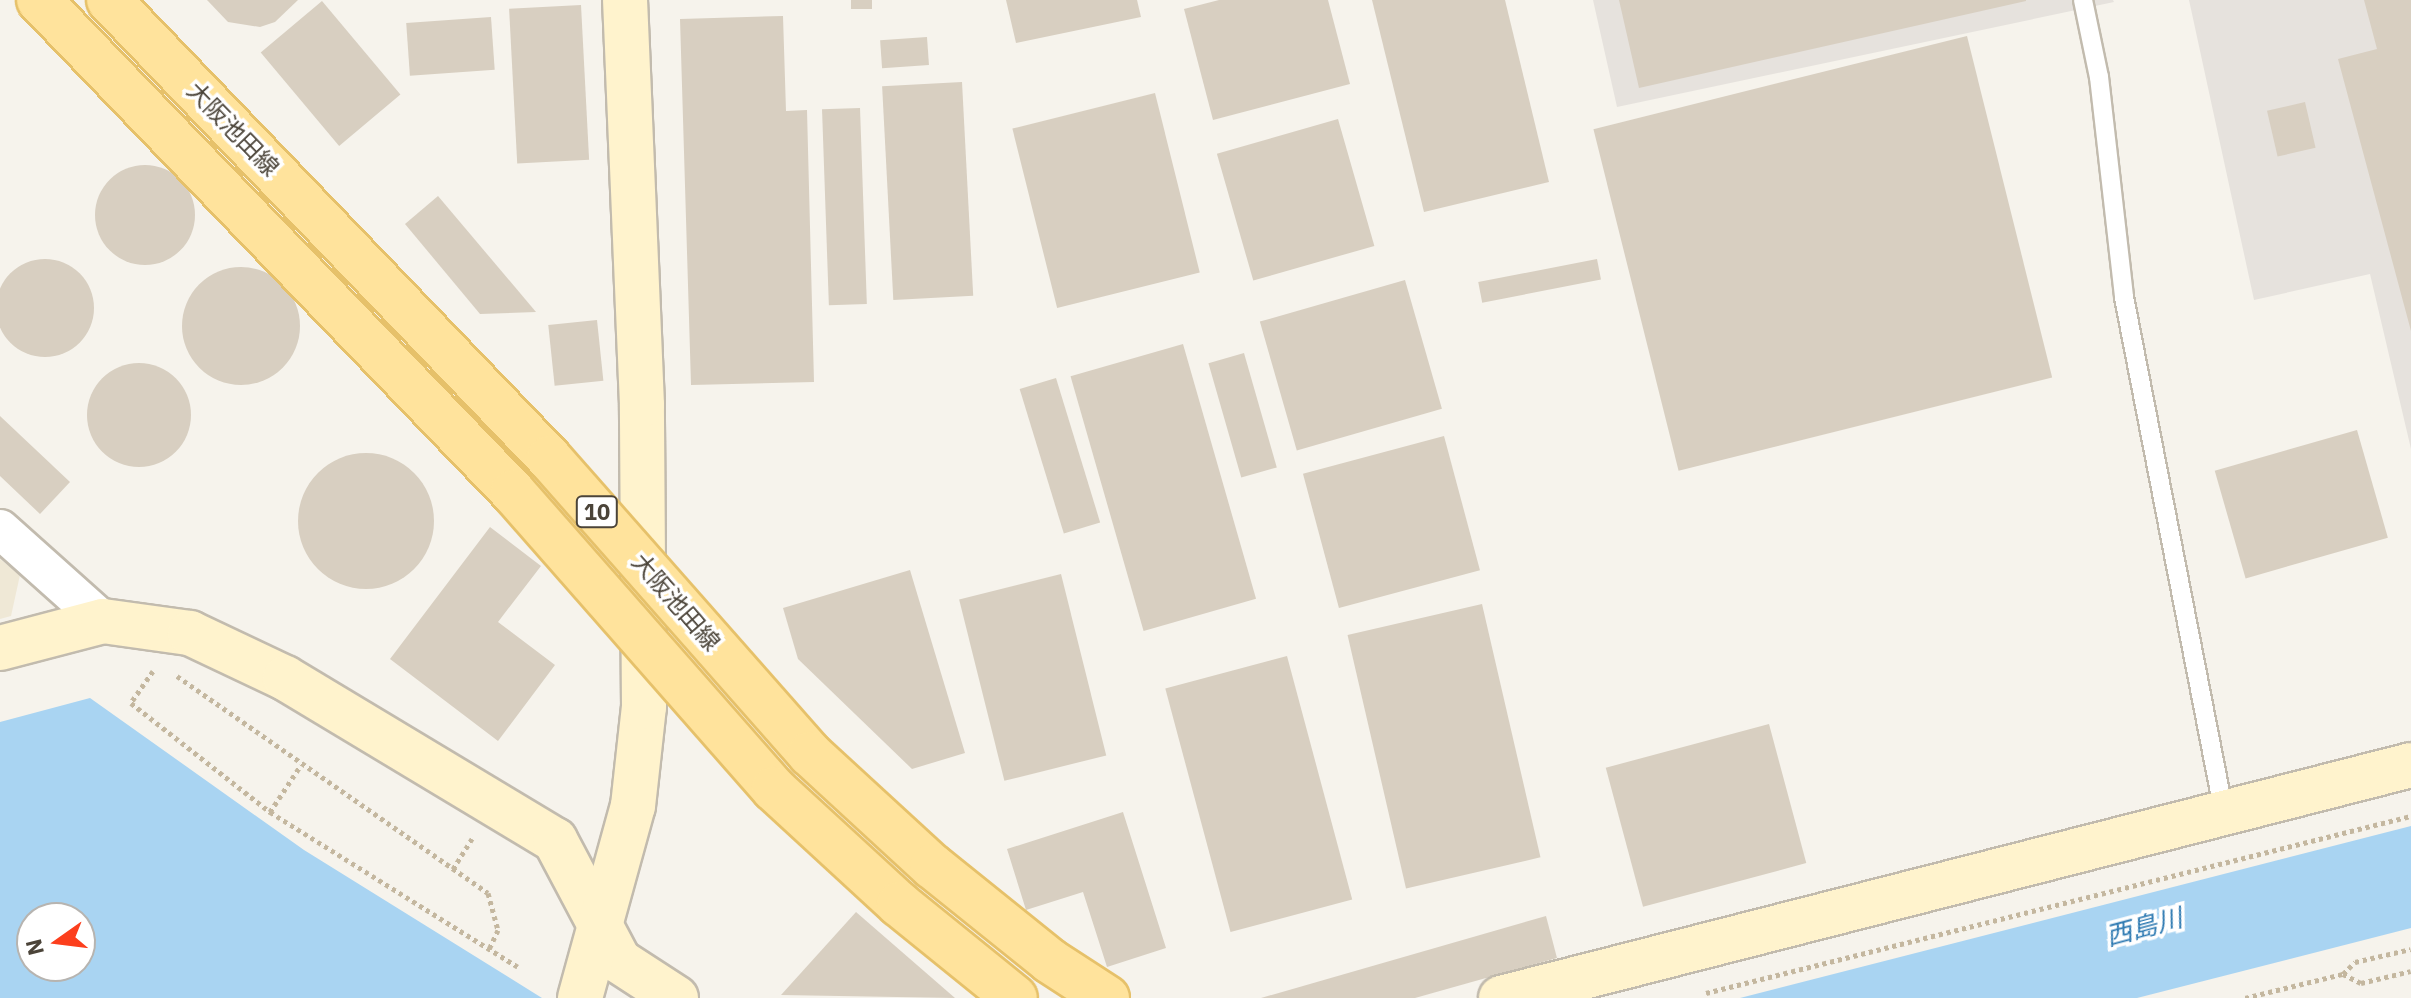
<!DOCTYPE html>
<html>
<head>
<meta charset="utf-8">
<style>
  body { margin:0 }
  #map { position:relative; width:2411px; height:998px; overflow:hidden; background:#f6f3ec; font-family:"IBM Plex Sans","Noto Sans JP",sans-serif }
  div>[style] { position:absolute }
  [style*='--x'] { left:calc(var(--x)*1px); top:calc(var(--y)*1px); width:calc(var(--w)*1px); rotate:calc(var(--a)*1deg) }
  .industrial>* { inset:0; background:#e6e2dd }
  .education>* { inset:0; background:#efe8d6 }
  .water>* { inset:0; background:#a9d4f2 }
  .building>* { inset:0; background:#d8cfc1; transform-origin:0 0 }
  .round { border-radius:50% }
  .path>* { height:5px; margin-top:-2.5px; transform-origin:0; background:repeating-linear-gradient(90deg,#c4b79f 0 4px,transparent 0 8px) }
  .roads { filter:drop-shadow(2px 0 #c2bbae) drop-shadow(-2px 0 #c2bbae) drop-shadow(0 2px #c2bbae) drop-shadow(0 -2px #c2bbae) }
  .lane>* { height:18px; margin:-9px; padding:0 9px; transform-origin:9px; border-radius:9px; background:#fff }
  .street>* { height:38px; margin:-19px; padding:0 19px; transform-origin:19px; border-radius:19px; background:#fff }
  .secondary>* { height:44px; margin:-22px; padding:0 22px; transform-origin:22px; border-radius:22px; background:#fff3cd }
  .bridges { filter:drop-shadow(2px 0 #e6c16a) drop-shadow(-2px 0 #e6c16a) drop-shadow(0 2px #e6c16a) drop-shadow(0 -2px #e6c16a) }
  .primary-bridge>* { height:44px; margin:-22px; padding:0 22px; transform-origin:22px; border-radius:22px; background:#ffe39c }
  span { translate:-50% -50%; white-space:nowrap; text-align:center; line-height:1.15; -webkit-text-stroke:7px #fff; paint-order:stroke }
  .shield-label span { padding:2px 6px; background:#fff; border:2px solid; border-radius:6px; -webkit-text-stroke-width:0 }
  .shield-label { font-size:22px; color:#4b4439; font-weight:700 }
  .street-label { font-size:24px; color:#4b4439 }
  .water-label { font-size:26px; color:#2e7ab2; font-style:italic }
  .north { position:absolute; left:16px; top:902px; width:80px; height:80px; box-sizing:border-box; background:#fff; border:2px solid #b7b4b0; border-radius:50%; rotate:256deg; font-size:22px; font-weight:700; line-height:32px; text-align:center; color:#4b4439 }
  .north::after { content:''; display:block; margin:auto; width:28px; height:36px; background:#fc3f1d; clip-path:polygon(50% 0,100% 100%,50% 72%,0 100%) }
</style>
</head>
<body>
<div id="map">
  <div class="industrial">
    <i style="clip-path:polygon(1593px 0,2113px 0,2114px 2px,1617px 107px)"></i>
    <i style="clip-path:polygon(2189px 0,2411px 0,2411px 449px,2370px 274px,2254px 300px)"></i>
  </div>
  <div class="education">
    <i style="clip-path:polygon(0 559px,20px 575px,11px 616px,0 619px)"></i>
  </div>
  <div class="water">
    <i style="clip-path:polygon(evenodd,90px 698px,304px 850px,542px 998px,0 998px,0 722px,90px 698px,80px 918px,80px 966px,32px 966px,32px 918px,80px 918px)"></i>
    <i style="clip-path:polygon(2411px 826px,2411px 928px,2137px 998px,1740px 998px)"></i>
  </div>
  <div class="building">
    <i style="clip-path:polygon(207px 0,298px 0,275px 22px,260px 27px,228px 22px)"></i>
    <i style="left:851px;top:0;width:21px;height:9px"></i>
    <i style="clip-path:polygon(1006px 0,1137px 0,1141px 17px,1016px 43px)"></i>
    <i style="clip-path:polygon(1219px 0,1328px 0,1350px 84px,1213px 120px,1184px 9px)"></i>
    <i style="clip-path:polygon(1372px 0,1505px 0,1549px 182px,1424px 212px)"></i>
    <i style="clip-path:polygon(1619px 0,2026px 0,2026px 1px,1639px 88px)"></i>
    <i style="clip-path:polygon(2364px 0,2411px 0,2411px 331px,2338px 59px,2377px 49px)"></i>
    <i style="left:322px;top:1px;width:122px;height:80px;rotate:50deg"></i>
    <i style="left:581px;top:5px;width:155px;height:72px;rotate:87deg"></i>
    <i style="clip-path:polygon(783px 16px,786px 111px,807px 110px,814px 382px,691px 385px,680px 19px)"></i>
    <i style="left:491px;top:17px;width:53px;height:85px;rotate:86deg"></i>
    <i style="left:1967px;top:36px;width:352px;height:385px;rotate:76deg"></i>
    <i style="left:927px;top:37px;width:28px;height:47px;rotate:86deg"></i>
    <i style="left:962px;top:82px;width:214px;height:80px;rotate:87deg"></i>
    <i style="left:1155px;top:93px;width:185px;height:147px;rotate:76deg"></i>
    <i style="left:2305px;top:102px;width:47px;height:39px;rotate:77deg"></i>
    <i style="left:860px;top:108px;width:196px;height:38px;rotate:88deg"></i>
    <i style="left:1338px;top:119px;width:132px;height:126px;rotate:74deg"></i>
    <i class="round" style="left:95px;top:165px;width:100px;height:100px"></i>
    <i style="clip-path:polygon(438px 196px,536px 312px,480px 314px,405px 224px)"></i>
    <i style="left:1597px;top:259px;width:21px;height:121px;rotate:79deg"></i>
    <i class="round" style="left:-4px;top:259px;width:98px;height:98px"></i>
    <i class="round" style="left:182px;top:267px;width:118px;height:118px"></i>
    <i style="left:1405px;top:280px;width:134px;height:151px;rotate:74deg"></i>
    <i style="left:597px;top:320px;width:61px;height:49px;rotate:84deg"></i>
    <i style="left:1183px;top:344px;width:265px;height:117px;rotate:74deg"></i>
    <i style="left:1244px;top:353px;width:119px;height:37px;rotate:74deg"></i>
    <i class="round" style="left:87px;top:363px;width:104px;height:104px"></i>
    <i style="left:1056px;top:378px;width:151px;height:38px;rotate:73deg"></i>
    <i style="clip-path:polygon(0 416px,70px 482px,40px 514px,0 476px)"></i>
    <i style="left:2357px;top:430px;width:112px;height:148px;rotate:74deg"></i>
    <i style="left:1444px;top:436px;width:139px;height:146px;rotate:75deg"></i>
    <i class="round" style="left:298px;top:453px;width:136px;height:136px"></i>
    <i style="clip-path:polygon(490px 527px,541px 566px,498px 622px,555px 665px,498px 741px,390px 659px)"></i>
    <i style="clip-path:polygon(910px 570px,965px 753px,912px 769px,798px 659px,783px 608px)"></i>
    <i style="left:1061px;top:574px;width:187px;height:105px;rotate:76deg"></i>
    <i style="left:1482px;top:604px;width:260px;height:138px;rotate:77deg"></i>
    <i style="left:1287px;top:656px;width:252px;height:126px;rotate:75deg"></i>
    <i style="left:1769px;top:724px;width:144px;height:169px;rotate:75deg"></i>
    <i style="clip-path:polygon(1123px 812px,1166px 948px,1107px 967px,1083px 892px,1026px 910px,1007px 849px)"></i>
    <i style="clip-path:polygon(856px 912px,955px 998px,781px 995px)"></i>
    <i style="clip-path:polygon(1546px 916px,1557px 958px,1415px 998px,1261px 998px)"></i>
  </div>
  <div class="path">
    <i style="--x:153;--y:671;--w:39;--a:125"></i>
    <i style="--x:131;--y:703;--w:177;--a:38.1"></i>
    <i style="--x:270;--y:812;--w:292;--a:32"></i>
    <i style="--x:177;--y:676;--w:379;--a:34.9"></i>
    <i style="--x:488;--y:893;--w:38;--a:75"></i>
    <i style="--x:498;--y:930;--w:21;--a:115"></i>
    <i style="--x:270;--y:812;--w:56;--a:-56.6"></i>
    <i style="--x:453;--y:869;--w:36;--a:-58"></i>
    <i style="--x:2343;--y:974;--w:17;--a:-45"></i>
    <i style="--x:2355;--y:962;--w:57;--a:-13.1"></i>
    <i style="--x:1706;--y:993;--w:727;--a:-14.09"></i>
    <i style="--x:2245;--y:998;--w:101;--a:-13.8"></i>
    <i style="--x:2343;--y:974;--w:20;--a:27"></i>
    <i style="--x:2361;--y:983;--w:51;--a:-13.5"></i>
  </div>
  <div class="roads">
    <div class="lane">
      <i style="--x:2083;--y:0;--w:79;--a:78.3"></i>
      <i style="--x:2099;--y:77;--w:221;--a:83.5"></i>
      <i style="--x:2124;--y:297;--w:526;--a:79.03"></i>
    </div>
    <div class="street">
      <i style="--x:0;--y:529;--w:138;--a:41.8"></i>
    </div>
    <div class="secondary">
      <i style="--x:0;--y:648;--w:106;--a:-14.7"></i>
      <i style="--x:103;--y:621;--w:88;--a:7.9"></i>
      <i style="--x:190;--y:633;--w:105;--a:25.3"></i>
      <i style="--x:285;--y:678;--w:315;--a:31"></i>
      <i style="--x:555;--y:840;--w:137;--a:62.1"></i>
      <i style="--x:619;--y:961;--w:68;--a:33"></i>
      <i style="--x:580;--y:998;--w:199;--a:-74.6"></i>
      <i style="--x:633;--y:806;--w:100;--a:-83.7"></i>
      <i style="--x:644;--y:707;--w:302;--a:-90.4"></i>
      <i style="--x:642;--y:405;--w:405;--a:-92.4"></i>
      <i style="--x:1501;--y:998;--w:939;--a:-14.36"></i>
    </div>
  </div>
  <div class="bridges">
    <div class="primary-bridge">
      <i style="--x:39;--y:0;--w:683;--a:46.07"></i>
      <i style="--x:513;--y:492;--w:395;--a:48.7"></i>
      <i style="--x:774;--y:789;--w:170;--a:42.6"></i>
      <i style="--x:899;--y:904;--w:149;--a:39"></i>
      <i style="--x:109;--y:0;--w:635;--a:46.15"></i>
      <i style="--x:549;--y:458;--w:395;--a:48.6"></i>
      <i style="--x:810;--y:754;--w:166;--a:42.6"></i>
      <i style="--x:932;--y:866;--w:151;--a:38.8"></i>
      <i style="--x:1050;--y:961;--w:68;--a:33"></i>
    </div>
  </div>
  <div class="shield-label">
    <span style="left:597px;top:512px">10</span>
  </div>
  <div class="street-label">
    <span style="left:233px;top:129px;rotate:46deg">大阪池田線</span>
    <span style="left:676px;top:602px;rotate:49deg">大阪池田線</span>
  </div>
  <div class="water-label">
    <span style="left:2144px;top:927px;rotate:-15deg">西島川</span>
  </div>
  <div class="north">N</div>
</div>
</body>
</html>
